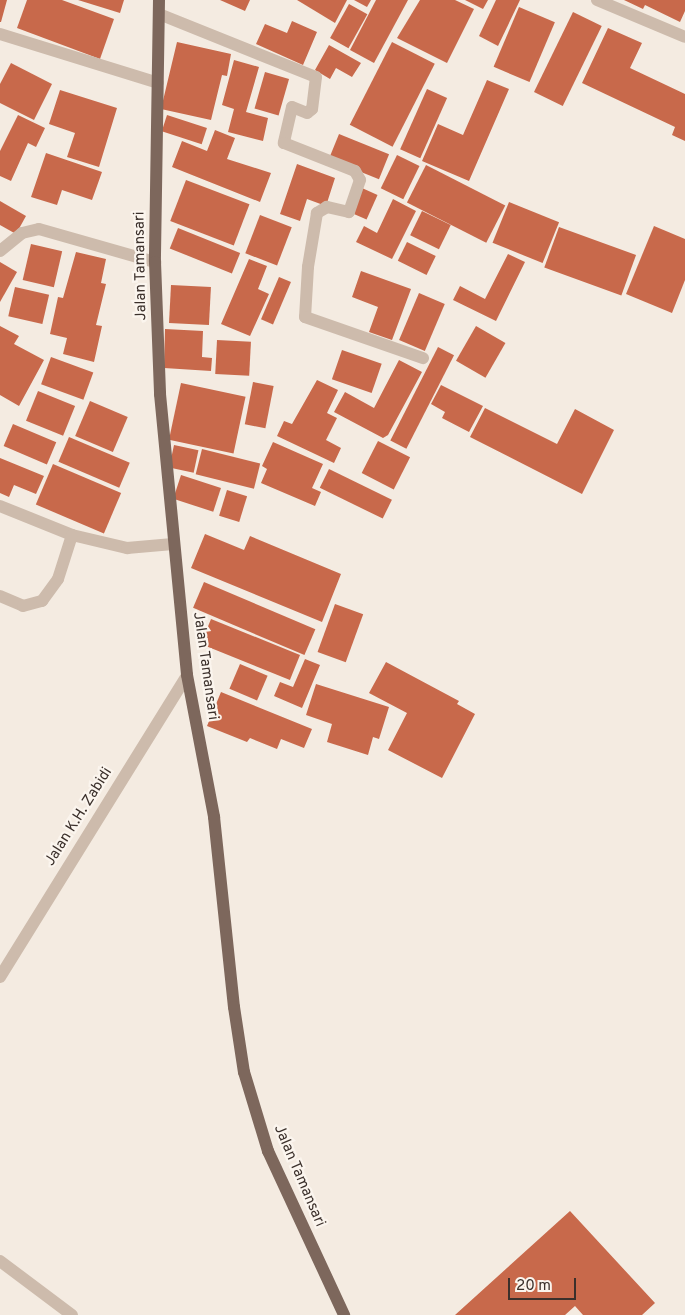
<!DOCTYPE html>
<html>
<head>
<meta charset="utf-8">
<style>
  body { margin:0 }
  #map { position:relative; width:685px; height:1315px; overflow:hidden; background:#f4ebe1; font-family:Overpass,sans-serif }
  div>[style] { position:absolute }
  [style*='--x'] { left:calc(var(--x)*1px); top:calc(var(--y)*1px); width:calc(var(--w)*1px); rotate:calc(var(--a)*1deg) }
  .building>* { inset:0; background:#c8694b; transform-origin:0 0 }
  .minor>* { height:12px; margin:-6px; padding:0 6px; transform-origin:6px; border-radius:6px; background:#cdbbac }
  .major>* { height:12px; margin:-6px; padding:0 6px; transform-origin:6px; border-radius:6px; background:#7d675c }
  span { translate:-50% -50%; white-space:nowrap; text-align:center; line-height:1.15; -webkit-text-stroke:4.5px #fbf5ee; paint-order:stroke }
  .street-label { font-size:15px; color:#3b302b }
  .scale { position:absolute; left:508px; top:1278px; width:68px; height:22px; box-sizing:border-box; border:2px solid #3b302b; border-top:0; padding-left:6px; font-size:15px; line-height:18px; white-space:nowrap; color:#3b302b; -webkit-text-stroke:4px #fbf5ee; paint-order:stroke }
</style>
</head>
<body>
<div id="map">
  <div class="building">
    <i style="clip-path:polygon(0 0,7px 0,1px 22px,0 22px)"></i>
    <i style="clip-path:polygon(27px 0,62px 0,114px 19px,100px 59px,17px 28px)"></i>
    <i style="clip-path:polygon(78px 0,124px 0,120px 13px)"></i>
    <i style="clip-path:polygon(220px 0,250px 0,245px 11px)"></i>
    <i style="clip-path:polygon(297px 0,347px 0,335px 23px)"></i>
    <i style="clip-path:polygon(354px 0,371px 0,367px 7px)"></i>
    <i style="clip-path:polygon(376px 0,408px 0,374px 63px,350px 50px)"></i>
    <i style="clip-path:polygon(420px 0,455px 0,474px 9px,447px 63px,397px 38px)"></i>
    <i style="clip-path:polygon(465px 0,488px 0,483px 9px)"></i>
    <i style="clip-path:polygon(496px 0,520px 0,498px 46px,479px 36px)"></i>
    <i style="clip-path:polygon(624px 0,685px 0,685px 11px,680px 22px,645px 5px,643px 9px)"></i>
    <i style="left:349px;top:4px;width:21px;height:39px;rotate:29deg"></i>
    <i style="left:519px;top:7px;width:39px;height:65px;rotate:23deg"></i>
    <i style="left:573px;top:12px;width:32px;height:89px;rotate:26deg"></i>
    <i style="clip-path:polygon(292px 21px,317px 32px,303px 65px,256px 44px,265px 24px,287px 33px)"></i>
    <i style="clip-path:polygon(608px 28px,642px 43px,630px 68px,685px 94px,685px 141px,672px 135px,675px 127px,582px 83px)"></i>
    <i style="clip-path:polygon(177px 42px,231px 54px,227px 76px,222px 75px,211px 120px,161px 109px)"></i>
    <i style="left:392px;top:42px;width:48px;height:93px;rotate:27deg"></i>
    <i style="clip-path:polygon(329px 45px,361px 63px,352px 77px,336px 68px,330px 79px,315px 70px)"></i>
    <i style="clip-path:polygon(234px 60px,259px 67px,246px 112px,268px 118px,263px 141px,228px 132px,234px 109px,222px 105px)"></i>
    <i style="clip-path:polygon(11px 63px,52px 84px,34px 120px,0 103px,0 84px)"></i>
    <i style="left:265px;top:72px;width:25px;height:38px;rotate:16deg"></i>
    <i style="clip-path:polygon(487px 80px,509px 89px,469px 181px,422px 161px,438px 124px,463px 135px)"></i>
    <i style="left:427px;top:89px;width:22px;height:66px;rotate:24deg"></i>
    <i style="clip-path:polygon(60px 90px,117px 108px,99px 167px,67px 157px,75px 133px,49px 124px)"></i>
    <i style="clip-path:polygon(18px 115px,45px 128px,36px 147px,28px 143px,11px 181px,0 176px,0 151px)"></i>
    <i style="left:167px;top:115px;width:42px;height:17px;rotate:18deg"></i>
    <i style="clip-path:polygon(215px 130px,235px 138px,227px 159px,271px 173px,260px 202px,172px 167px,182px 141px,207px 151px)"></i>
    <i style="left:339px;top:134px;width:54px;height:27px;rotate:22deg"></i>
    <i style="clip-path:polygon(46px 153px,102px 172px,92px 200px,62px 190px,57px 205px,31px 197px)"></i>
    <i style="left:397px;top:155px;width:25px;height:37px;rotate:26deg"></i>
    <i style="clip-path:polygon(297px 164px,335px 178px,326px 206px,307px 199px,300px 221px,280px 214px)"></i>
    <i style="left:426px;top:165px;width:89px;height:42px;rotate:27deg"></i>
    <i style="left:186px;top:180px;width:68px;height:44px;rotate:21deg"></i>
    <i style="left:362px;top:188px;width:17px;height:27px;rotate:24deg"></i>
    <i style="clip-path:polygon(393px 199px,416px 211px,392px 259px,356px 242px,364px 226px,377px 233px)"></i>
    <i style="clip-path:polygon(0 201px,26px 216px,16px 234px,0 225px)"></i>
    <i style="left:509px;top:202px;width:54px;height:44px;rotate:22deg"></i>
    <i style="left:422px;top:211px;width:32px;height:27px;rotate:26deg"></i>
    <i style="left:260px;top:215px;width:34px;height:41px;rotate:21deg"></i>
    <i style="clip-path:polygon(654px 226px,685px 239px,685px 280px,672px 313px,626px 294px)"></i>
    <i style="left:559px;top:227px;width:82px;height:43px;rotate:20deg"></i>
    <i style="left:178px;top:228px;width:67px;height:22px;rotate:22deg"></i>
    <i style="left:407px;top:242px;width:32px;height:21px;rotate:26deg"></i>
    <i style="left:31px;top:244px;width:32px;height:37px;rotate:13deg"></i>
    <i style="clip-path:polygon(76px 252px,106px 259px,101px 283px,106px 284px,96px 325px,102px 326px,94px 362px,63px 354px,67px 338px,50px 334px,58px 297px,63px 298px)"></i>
    <i style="clip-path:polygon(508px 254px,525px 262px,496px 321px,453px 300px,460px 286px,485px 299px)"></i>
    <i style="clip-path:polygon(249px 259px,267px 266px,258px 289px,269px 294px,250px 336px,221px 324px)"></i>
    <i style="clip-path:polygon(0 262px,17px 272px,0 302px)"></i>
    <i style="clip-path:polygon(361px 271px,411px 289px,392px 340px,369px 332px,378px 307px,352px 297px)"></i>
    <i style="left:279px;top:277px;width:13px;height:46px;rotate:23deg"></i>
    <i style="left:171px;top:285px;width:40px;height:38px;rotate:3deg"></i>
    <i style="left:15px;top:287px;width:35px;height:30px;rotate:13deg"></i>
    <i style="left:419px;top:293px;width:28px;height:51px;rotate:23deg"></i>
    <i style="clip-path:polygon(0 326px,19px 336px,14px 344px,44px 360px,19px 406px,0 395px)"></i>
    <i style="left:476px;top:326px;width:34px;height:40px;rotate:30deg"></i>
    <i style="clip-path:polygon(165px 329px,203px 331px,202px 357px,212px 358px,211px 371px,164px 368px)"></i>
    <i style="left:217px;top:340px;width:34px;height:34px;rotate:3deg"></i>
    <i style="left:438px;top:347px;width:18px;height:105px;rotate:27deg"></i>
    <i style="left:342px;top:350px;width:42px;height:31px;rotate:19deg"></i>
    <i style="left:51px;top:357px;width:45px;height:29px;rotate:20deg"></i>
    <i style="clip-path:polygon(399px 360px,422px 372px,388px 435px,383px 438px,334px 412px,345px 392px,374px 408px)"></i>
    <i style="clip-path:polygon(317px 380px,338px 390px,327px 413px,337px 418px,326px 440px,341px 448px,334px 463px,277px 436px,284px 421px,292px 424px)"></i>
    <i style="left:253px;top:382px;width:21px;height:43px;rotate:11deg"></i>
    <i style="left:181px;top:383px;width:66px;height:58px;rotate:12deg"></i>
    <i style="clip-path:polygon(441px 385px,483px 406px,469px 432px,442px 418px,445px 412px,431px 404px)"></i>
    <i style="left:38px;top:391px;width:40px;height:32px;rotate:22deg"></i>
    <i style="left:90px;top:401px;width:41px;height:38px;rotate:23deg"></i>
    <i style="clip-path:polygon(485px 408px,557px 444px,575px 409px,614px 430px,582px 494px,470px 437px)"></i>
    <i style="left:13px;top:424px;width:47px;height:24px;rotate:23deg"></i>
    <i style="left:69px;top:437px;width:66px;height:27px;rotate:23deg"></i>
    <i style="left:378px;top:441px;width:36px;height:36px;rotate:27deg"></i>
    <i style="clip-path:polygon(273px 442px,323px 464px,312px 488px,321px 492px,315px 506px,261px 483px,267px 469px,262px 466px)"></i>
    <i style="left:174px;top:445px;width:25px;height:23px;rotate:12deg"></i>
    <i style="left:202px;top:449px;width:60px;height:26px;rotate:14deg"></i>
    <i style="clip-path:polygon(0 458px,44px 476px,36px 494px,14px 485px,9px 497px,0 493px)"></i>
    <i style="left:53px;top:464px;width:74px;height:44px;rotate:23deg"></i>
    <i style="left:329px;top:469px;width:70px;height:21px;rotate:26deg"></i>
    <i style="left:181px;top:475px;width:42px;height:25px;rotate:18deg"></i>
    <i style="left:227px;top:490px;width:21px;height:27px;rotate:17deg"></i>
    <i style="clip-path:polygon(205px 534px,244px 550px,250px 536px,341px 574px,322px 622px,191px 568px)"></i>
    <i style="left:204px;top:582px;width:121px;height:28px;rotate:23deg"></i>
    <i style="left:335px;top:604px;width:30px;height:51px;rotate:20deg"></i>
    <i style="left:211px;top:619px;width:96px;height:27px;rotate:22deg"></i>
    <i style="clip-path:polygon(305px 659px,320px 665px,302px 708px,274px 696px,280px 682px,293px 687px)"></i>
    <i style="clip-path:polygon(386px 662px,459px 701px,457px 704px,475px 714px,442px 778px,388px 750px,407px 713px,369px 693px)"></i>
    <i style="left:240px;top:664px;width:30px;height:27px;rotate:23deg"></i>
    <i style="clip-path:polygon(316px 684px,389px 707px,379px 739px,373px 737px,368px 755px,327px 742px,332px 724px,306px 715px)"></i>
    <i style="clip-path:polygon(221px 692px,312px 729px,304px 748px,281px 739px,277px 749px,250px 738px,247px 742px,207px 726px)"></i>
    <i style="clip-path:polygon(570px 1211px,655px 1303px,642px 1315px,583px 1315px,575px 1306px,565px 1315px,455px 1315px)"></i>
  </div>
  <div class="minor">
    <i style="--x:597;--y:0;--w:95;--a:22.8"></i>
    <i style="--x:159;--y:14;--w:169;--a:21.9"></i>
    <i style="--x:316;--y:77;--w:32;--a:97"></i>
    <i style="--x:312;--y:109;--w:6;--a:141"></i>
    <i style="--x:307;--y:113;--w:16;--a:-158"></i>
    <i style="--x:292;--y:107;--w:37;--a:103"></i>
    <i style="--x:284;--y:143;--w:76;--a:21.5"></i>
    <i style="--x:355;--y:171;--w:10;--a:61"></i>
    <i style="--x:360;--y:180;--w:34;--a:109"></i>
    <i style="--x:349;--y:212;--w:23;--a:-167"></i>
    <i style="--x:327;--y:207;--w:12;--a:149"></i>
    <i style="--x:317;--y:213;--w:55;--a:99.5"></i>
    <i style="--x:308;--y:267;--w:50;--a:93.4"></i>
    <i style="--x:305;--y:317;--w:125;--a:19.2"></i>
    <i style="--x:0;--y:34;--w:165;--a:17.2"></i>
    <i style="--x:0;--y:251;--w:28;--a:-39"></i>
    <i style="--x:22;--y:233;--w:17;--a:-13"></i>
    <i style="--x:39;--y:229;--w:121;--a:15.9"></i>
    <i style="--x:0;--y:506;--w:78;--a:21.9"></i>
    <i style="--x:72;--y:535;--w:57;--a:13.3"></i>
    <i style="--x:127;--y:548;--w:46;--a:-5"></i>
    <i style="--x:0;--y:596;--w:25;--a:23"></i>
    <i style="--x:23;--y:606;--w:20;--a:-15"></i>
    <i style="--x:42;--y:601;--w:27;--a:-54"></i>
    <i style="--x:58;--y:579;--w:46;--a:-72.3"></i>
    <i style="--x:0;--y:977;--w:355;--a:-58.2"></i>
    <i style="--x:0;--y:1261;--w:90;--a:36.9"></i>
  </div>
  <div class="major">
    <i style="--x:159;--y:0;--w:262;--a:90.9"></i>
    <i style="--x:155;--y:262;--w:132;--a:87.8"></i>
    <i style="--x:160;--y:394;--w:282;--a:84.5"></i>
    <i style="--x:187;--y:675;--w:145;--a:79.2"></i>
    <i style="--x:214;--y:817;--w:191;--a:84"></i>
    <i style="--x:234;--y:1007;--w:66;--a:81.3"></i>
    <i style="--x:244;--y:1072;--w:83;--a:73.1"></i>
    <i style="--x:268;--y:1151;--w:181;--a:65.1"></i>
  </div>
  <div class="street-label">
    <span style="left:141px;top:266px;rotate:-91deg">Jalan Tamansari</span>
    <span style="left:205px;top:666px;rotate:82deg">Jalan Tamansari</span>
    <span style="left:79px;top:817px;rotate:-58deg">Jalan K.H. Zabidi</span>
    <span style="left:299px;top:1176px;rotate:67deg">Jalan Tamansari</span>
  </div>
  <div class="scale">20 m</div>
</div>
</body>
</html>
